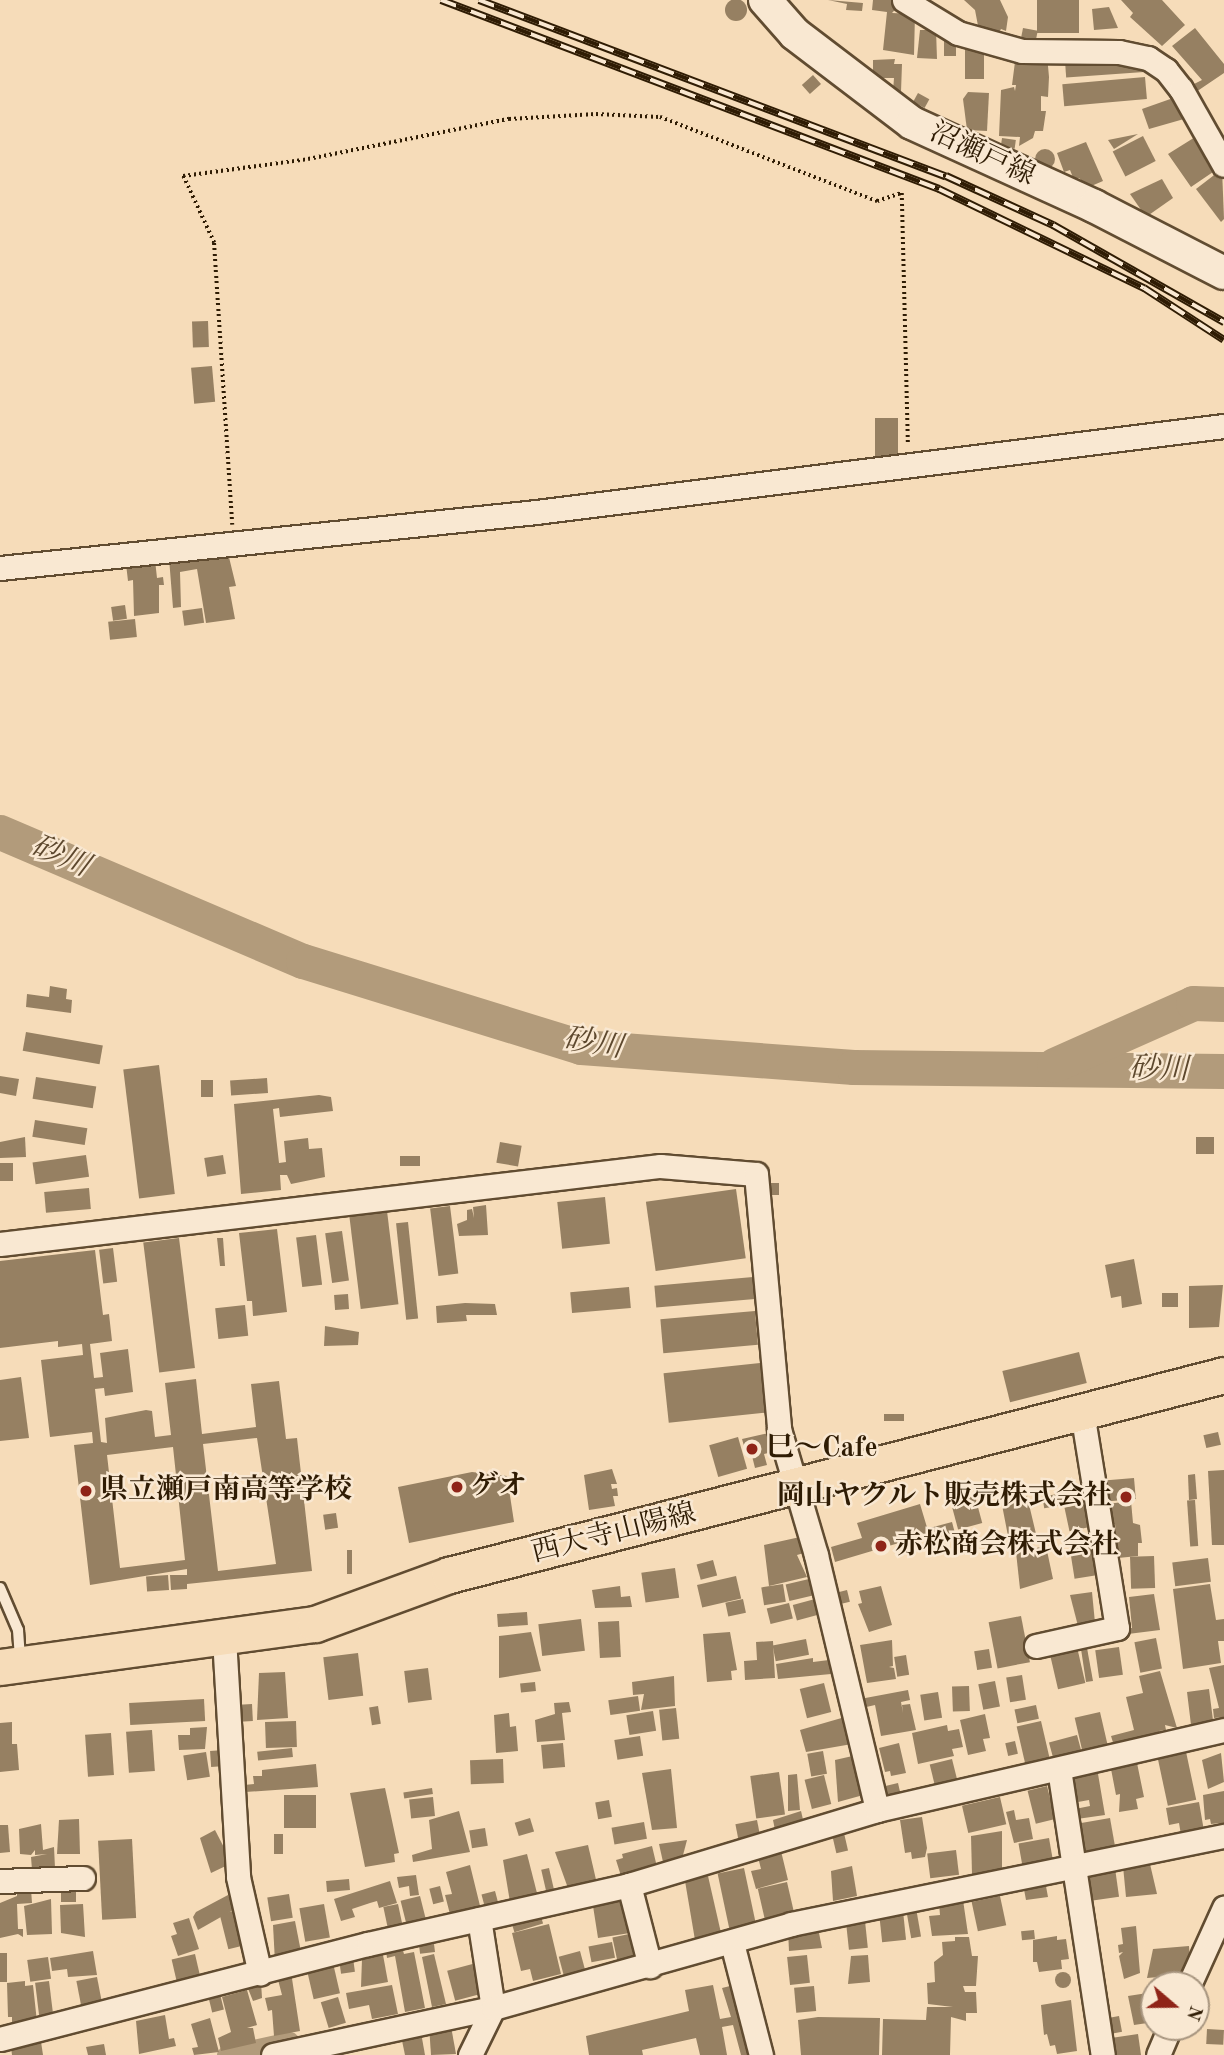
<!DOCTYPE html>
<html>
<head>
<meta charset="utf-8">
<style>
  body { margin:0 }
  #map { position:relative; width:1224px; height:2055px; overflow:hidden; background:#f6dcb9; font-family:"Old Standard TT","Noto Serif JP",serif }
  div>[style] { position:absolute }
  [style*='--x'] { left:calc(var(--x)*1px); top:calc(var(--y)*1px); width:calc(var(--w)*1px); rotate:calc(var(--a)*1deg) }
  .canal>* { height:19px; margin:-9.5px; padding:0 9.5px; transform-origin:9.5px; border-radius:9.5px; background:#b29b7b }
  .river>* { height:35px; margin:-17.5px; padding:0 17.5px; transform-origin:17.5px; border-radius:17.5px; background:#b29b7b }
  .building>* { inset:0; background:#968062; transform-origin:0 0 }
  .round { border-radius:50% }
  .path>* { height:3.5px; margin-top:-1.75px; transform-origin:0; background:repeating-linear-gradient(90deg,#2f1c04 0 2px,transparent 0 5.5px) }
  .roads { filter:drop-shadow(2px 0 #614c31) drop-shadow(-2px 0 #614c31) drop-shadow(0 2px #614c31) drop-shadow(0 -2px #614c31) }
  .service>* { height:10px; margin:-5px; padding:0 5px; transform-origin:5px; border-radius:5px; background:#f9e8d2 }
  .minor>* { height:23px; margin:-11.5px; padding:0 11.5px; transform-origin:11.5px; border-radius:11.5px; background:#f9e8d2 }
  .secondary>* { height:32px; margin:-16px; padding:0 16px; transform-origin:16px; border-radius:16px; background:#f9e8d2 }
  .primary>* { height:35px; margin:-17.5px; padding:0 17.5px; transform-origin:17.5px; border-radius:17.5px; background:#f6dcb9 }
  .rail>* { height:8px; margin-top:-4px; transform-origin:0; background:repeating-linear-gradient(90deg,#f9e8d2 0 16px,#2f1c04 0 32px); box-sizing:border-box; border-block:2px solid #2f1c04 }
  .dots>* { width:19px; height:19px; translate:-50% -50%; box-sizing:border-box; border:4px solid #f9e8d2; border-radius:50% }
  span { translate:-50% -50%; white-space:nowrap; text-align:center; line-height:1.15; -webkit-text-stroke:5px #f9e8d2; paint-order:stroke }
  .street-label { font-size:28px; color:#2f1c04 }
  .poi-label { font-size:28px; color:#2f1c04; font-weight:700 }
  .left { translate:0 -50%; text-align:left }
  .right { translate:-100% -50%; text-align:right }
  .water-label { font-size:30px; color:#5d482e; font-style:italic }
  .north { position:absolute; left:1140px; top:1971px; width:70px; height:70px; box-sizing:border-box; background:#f9e8d2; border:2px solid #a89680; border-radius:50%; rotate:110deg; font-size:19px; font-weight:700; line-height:28px; text-align:center; color:#2f1c04 }
  .north::after { content:''; display:block; margin:auto; width:24px; height:32px; background:#8f2418; clip-path:polygon(50% 0,100% 100%,50% 72%,0 100%) }
</style>
</head>
<body>
<div id="map">
  <div class="canal">
    <i style="--x:226;--y:2055;--w:65;--a:-12.5"></i>
  </div>
  <div class="river">
    <i style="--x:0;--y:832;--w:329;--a:23.1"></i>
    <i style="--x:303;--y:961;--w:291;--a:17.2"></i>
    <i style="--x:581;--y:1047;--w:273;--a:4.2"></i>
    <i style="--x:853;--y:1067;--w:371;--a:0.6"></i>
    <i style="--x:1054;--y:1065;--w:152;--a:-24"></i>
    <i style="--x:1193;--y:1003;--w:31;--a:2"></i>
  </div>
  <div class="building">
    <i class="round" style="left:725px;top:-1px;width:22px;height:22px"></i>
    <i style="clip-path:polygon(828px 0,863px 3px,862px 11px,846px 10px,847px 4px)"></i>
    <i style="clip-path:polygon(873px 0,904px 0,892px 13px,915px 14px,914px 55px,883px 50px,887px 12px,872px 10px)"></i>
    <i style="clip-path:polygon(964px 0,1000px 0,1008px 17px,1006px 31px,1001px 29px,996px 38px,979px 31px,975px 10px)"></i>
    <i style="left:1037px;top:0;width:42px;height:33px"></i>
    <i style="clip-path:polygon(1121px 0,1162px 0,1185px 25px,1162px 46px,1130px 17px,1133px 13px)"></i>
    <i style="clip-path:polygon(1109px 7px,1118px 28px,1094px 30px,1092px 9px)"></i>
    <i style="left:1023px;top:28px;width:15px;height:13px;rotate:11deg"></i>
    <i style="clip-path:polygon(1195px 28px,1224px 64px,1224px 73px,1193px 94px,1190px 86px,1202px 80px,1172px 46px)"></i>
    <i style="clip-path:polygon(920px 30px,936px 30px,937px 59px,917px 58px)"></i>
    <i style="left:944px;top:35px;width:12px;height:21px"></i>
    <i style="left:965px;top:49px;width:19px;height:30px"></i>
    <i style="clip-path:polygon(1016px 54px,1047px 55px,1049px 77px,1048px 97px,1041px 96px,1041px 111px,1046px 111px,1043px 131px,1035px 131px,1033px 138px,1019px 146px,1020px 137px,999px 136px,1001px 90px,1014px 87px,1015px 91px,1016px 85px,1012px 85px)"></i>
    <i style="left:1143px;top:58px;width:14px;height:78px;rotate:86deg"></i>
    <i style="clip-path:polygon(895px 59px,894px 64px,902px 64px,901px 92px,893px 91px,894px 78px,873px 78px,873px 60px)"></i>
    <i style="left:813px;top:75px;width:12px;height:15px;rotate:48deg"></i>
    <i style="left:1145px;top:77px;width:22px;height:83px;rotate:85deg"></i>
    <i style="clip-path:polygon(968px 92px,989px 93px,987px 131px,967px 130px,963px 99px)"></i>
    <i style="left:918px;top:93px;width:13px;height:10px;rotate:29deg"></i>
    <i style="clip-path:polygon(1176px 97px,1191px 117px,1149px 129px,1142px 109px)"></i>
    <i style="clip-path:polygon(1138px 134px,1114px 149px,1108px 140px)"></i>
    <i style="clip-path:polygon(1200px 134px,1215px 158px,1207px 163px,1213px 172px,1191px 187px,1168px 154px)"></i>
    <i style="left:1143px;top:136px;width:28px;height:34px;rotate:63deg"></i>
    <i style="left:1002px;top:138px;width:14px;height:9px;rotate:8deg"></i>
    <i style="clip-path:polygon(1086px 142px,1103px 181px,1089px 187px,1079px 178px,1074px 180px,1070px 170px,1064px 172px,1057px 153px)"></i>
    <i class="round" style="left:1035px;top:149px;width:20px;height:20px"></i>
    <i style="clip-path:polygon(1222px 169px,1224px 219px,1221px 222px,1196px 189px)"></i>
    <i style="clip-path:polygon(1162px 179px,1173px 198px,1146px 217px,1130px 194px)"></i>
    <i style="left:208px;top:321px;width:26px;height:16px;rotate:88deg"></i>
    <i style="left:212px;top:366px;width:36px;height:21px;rotate:85deg"></i>
    <i style="left:875px;top:418px;width:23px;height:43px"></i>
    <i style="clip-path:polygon(227px 549px,236px 586px,229px 587px,235px 619px,206px 623px,197px 569px,180px 572px,181px 607px,173px 608px,169px 558px)"></i>
    <i style="clip-path:polygon(155px 560px,157px 578px,163px 577px,164px 585px,159px 585px,159px 613px,134px 616px,133px 580px,128px 581px,126px 564px)"></i>
    <i style="left:125px;top:605px;width:14px;height:14px;rotate:82deg"></i>
    <i style="left:202px;top:608px;width:15px;height:20px;rotate:82deg"></i>
    <i style="left:135px;top:619px;width:18px;height:27px;rotate:84deg"></i>
    <i style="clip-path:polygon(50px 986px,67px 989px,66px 999px,72px 1000px,71px 1013px,26px 1007px,27px 994px,49px 997px)"></i>
    <i style="left:26px;top:1032px;width:78px;height:19px;rotate:10deg"></i>
    <i style="left:159px;top:1065px;width:130px;height:36px;rotate:83deg"></i>
    <i style="clip-path:polygon(0 1076px,19px 1079px,16px 1096px,0 1093px)"></i>
    <i style="left:36px;top:1077px;width:61px;height:22px;rotate:9deg"></i>
    <i style="left:267px;top:1078px;width:15px;height:37px;rotate:86deg"></i>
    <i style="left:201px;top:1080px;width:12px;height:17px"></i>
    <i style="clip-path:polygon(319px 1095px,331px 1097px,333px 1111px,280px 1117px,279px 1108px,273px 1109px,279px 1163px,286px 1162px,284px 1141px,308px 1138px,309px 1149px,322px 1148px,325px 1177px,291px 1184px,287px 1175px,280px 1175px,281px 1190px,241px 1194px,234px 1104px)"></i>
    <i style="left:35px;top:1120px;width:53px;height:17px;rotate:9deg"></i>
    <i style="clip-path:polygon(25px 1137px,26px 1157px,0 1158px,0 1142px)"></i>
    <i style="left:1196px;top:1137px;width:18px;height:17px"></i>
    <i style="left:500px;top:1142px;width:22px;height:21px;rotate:10deg"></i>
    <i style="left:86px;top:1155px;width:22px;height:54px;rotate:82deg"></i>
    <i style="left:223px;top:1155px;width:19px;height:19px;rotate:81deg"></i>
    <i style="left:400px;top:1156px;width:20px;height:10px"></i>
    <i style="left:0;top:1163px;width:13px;height:18px"></i>
    <i style="left:766px;top:1183px;width:13px;height:12px"></i>
    <i style="left:89px;top:1188px;width:21px;height:45px;rotate:85deg"></i>
    <i style="left:736px;top:1189px;width:70px;height:91px;rotate:82deg"></i>
    <i style="left:605px;top:1197px;width:47px;height:48px;rotate:84deg"></i>
    <i style="clip-path:polygon(486px 1205px,488px 1235px,459px 1236px,457px 1224px,467px 1220px,467px 1210px,472px 1209px,474px 1218px,473px 1207px)"></i>
    <i style="left:450px;top:1206px;width:68px;height:20px;rotate:83deg"></i>
    <i style="left:387px;top:1211px;width:94px;height:38px;rotate:83deg"></i>
    <i style="left:408px;top:1222px;width:97px;height:12px;rotate:84deg"></i>
    <i style="clip-path:polygon(277px 1229px,287px 1312px,253px 1316px,252px 1301px,247px 1301px,239px 1233px)"></i>
    <i style="left:342px;top:1231px;width:50px;height:17px;rotate:82deg"></i>
    <i style="left:316px;top:1235px;width:50px;height:20px;rotate:83deg"></i>
    <i style="left:179px;top:1238px;width:131px;height:36px;rotate:83deg"></i>
    <i style="clip-path:polygon(217px 1238px,223px 1238px,225px 1266px,220px 1266px)"></i>
    <i style="left:113px;top:1248px;width:34px;height:14px;rotate:83deg"></i>
    <i style="clip-path:polygon(evenodd,95px 1250px,103px 1315px,109px 1314px,112px 1341px,90px 1344px,94px 1378px,103px 1377px,100px 1353px,128px 1349px,133px 1392px,105px 1396px,104px 1388px,95px 1389px,101px 1442px,107px 1443px,105px 1418px,146px 1410px,152px 1411px,155px 1437px,171px 1435px,165px 1383px,196px 1379px,202px 1434px,256px 1427px,251px 1384px,279px 1381px,286px 1439px,297px 1438px,312px 1571px,187px 1584px,187px 1589px,171px 1590px,170px 1575px,187px 1575px,187px 1569px,90px 1585px,74px 1445px,93px 1443px,92px 1432px,50px 1437px,41px 1360px,83px 1355px,82px 1344px,58px 1347px,58px 1341px,0 1348px,0 1261px,95px 1250px,257px 1438px,276px 1564px,218px 1571px,203px 1444px,257px 1438px,95px 1250px,173px 1447px,185px 1560px,120px 1568px,107px 1455px,173px 1447px)"></i>
    <i style="clip-path:polygon(1134px 1259px,1142px 1304px,1122px 1308px,1121px 1296px,1111px 1298px,1105px 1265px)"></i>
    <i style="left:753px;top:1277px;width:22px;height:99px;rotate:85deg"></i>
    <i style="clip-path:polygon(1223px 1285px,1219px 1327px,1189px 1328px,1189px 1286px)"></i>
    <i style="left:629px;top:1287px;width:21px;height:59px;rotate:85deg"></i>
    <i style="left:1178px;top:1293px;width:14px;height:16px;rotate:90deg"></i>
    <i style="left:348px;top:1294px;width:15px;height:14px;rotate:86deg"></i>
    <i style="clip-path:polygon(465px 1303px,495px 1304px,497px 1315px,466px 1315px,467px 1321px,437px 1323px,436px 1306px)"></i>
    <i style="left:245px;top:1305px;width:31px;height:30px;rotate:84deg"></i>
    <i style="left:755px;top:1311px;width:34px;height:95px;rotate:85deg"></i>
    <i style="clip-path:polygon(325px 1326px,359px 1332px,358px 1345px,324px 1346px)"></i>
    <i style="left:1079px;top:1352px;width:32px;height:79px;rotate:76deg"></i>
    <i style="left:760px;top:1363px;width:50px;height:97px;rotate:84deg"></i>
    <i style="clip-path:polygon(21px 1377px,29px 1438px,0 1441px,0 1380px)"></i>
    <i style="left:904px;top:1414px;width:7px;height:20px;rotate:90deg"></i>
    <i style="clip-path:polygon(773px 1432px,777px 1451px,764px 1454px,767px 1465px,755px 1468px,749px 1444px,744px 1446px,742px 1439px)"></i>
    <i style="left:1218px;top:1432px;width:13px;height:15px;rotate:77deg"></i>
    <i style="left:738px;top:1437px;width:33px;height:30px;rotate:74deg"></i>
    <i style="clip-path:polygon(612px 1469px,617px 1484px,611px 1484px,612px 1489px,617px 1488px,618px 1496px,613px 1496px,615px 1506px,589px 1510px,584px 1475px)"></i>
    <i style="clip-path:polygon(1224px 1470px,1224px 1545px,1212px 1545px,1208px 1471px)"></i>
    <i style="clip-path:polygon(472px 1472px,507px 1476px,514px 1522px,409px 1543px,398px 1487px)"></i>
    <i style="clip-path:polygon(1195px 1474px,1197px 1499px,1189px 1500px,1188px 1475px)"></i>
    <i style="left:1134px;top:1478px;width:21px;height:30px;rotate:85deg"></i>
    <i style="left:1070px;top:1492px;width:12px;height:28px;rotate:81deg"></i>
    <i style="left:975px;top:1496px;width:28px;height:25px;rotate:75deg"></i>
    <i style="clip-path:polygon(1027px 1496px,1037px 1538px,1028px 1540px,1027px 1532px,1008px 1536px,1002px 1505px,1009px 1504px,1007px 1498px)"></i>
    <i style="left:1195px;top:1500px;width:46px;height:8px;rotate:86deg"></i>
    <i style="clip-path:polygon(1131px 1501px,1133px 1523px,1140px 1525px,1142px 1543px,1138px 1543px,1138px 1556px,1118px 1558px,1115px 1524px,1109px 1525px,1107px 1504px)"></i>
    <i style="left:1087px;top:1503px;width:24px;height:23px;rotate:78deg"></i>
    <i style="clip-path:polygon(920px 1504px,929px 1534px,835px 1562px,831px 1547px,862px 1538px,857px 1523px)"></i>
    <i style="left:336px;top:1513px;width:15px;height:13px;rotate:82deg"></i>
    <i style="left:952px;top:1522px;width:11px;height:23px;rotate:75deg"></i>
    <i style="left:1095px;top:1535px;width:40px;height:27px;rotate:81deg"></i>
    <i style="clip-path:polygon(800px 1537px,804px 1553px,797px 1555px,807px 1577px,769px 1586px,764px 1545px)"></i>
    <i style="clip-path:polygon(1046px 1546px,1053px 1579px,1020px 1589px,1016px 1552px)"></i>
    <i style="left:347px;top:1550px;width:5px;height:24px"></i>
    <i style="left:1154px;top:1556px;width:32px;height:24px;rotate:88deg"></i>
    <i style="left:1208px;top:1558px;width:24px;height:36px;rotate:83deg"></i>
    <i style="left:713px;top:1560px;width:16px;height:17px;rotate:75deg"></i>
    <i style="left:675px;top:1568px;width:30px;height:34px;rotate:82deg"></i>
    <i style="left:168px;top:1575px;width:15px;height:22px;rotate:86deg"></i>
    <i style="left:736px;top:1576px;width:23px;height:40px;rotate:77deg"></i>
    <i style="left:809px;top:1579px;width:17px;height:24px;rotate:77deg"></i>
    <i style="left:783px;top:1584px;width:18px;height:22px;rotate:81deg"></i>
    <i style="clip-path:polygon(1210px 1584px,1216px 1620px,1224px 1619px,1224px 1641px,1218px 1641px,1221px 1663px,1183px 1669px,1173px 1589px)"></i>
    <i style="clip-path:polygon(620px 1586px,621px 1597px,630px 1596px,632px 1607px,595px 1608px,592px 1590px)"></i>
    <i style="clip-path:polygon(881px 1586px,892px 1625px,869px 1632px,858px 1604px,862px 1603px,859px 1591px)"></i>
    <i style="left:847px;top:1590px;width:12px;height:14px;rotate:76deg"></i>
    <i style="clip-path:polygon(1092px 1592px,1095px 1623px,1078px 1626px,1070px 1595px)"></i>
    <i style="clip-path:polygon(1154px 1594px,1160px 1630px,1128px 1634px,1127px 1628px,1132px 1628px,1129px 1597px)"></i>
    <i style="left:743px;top:1599px;width:14px;height:18px;rotate:78deg"></i>
    <i style="left:815px;top:1599px;width:16px;height:23px;rotate:75deg"></i>
    <i style="left:789px;top:1603px;width:16px;height:23px;rotate:76deg"></i>
    <i style="left:527px;top:1612px;width:13px;height:30px;rotate:86deg"></i>
    <i style="left:1021px;top:1616px;width:47px;height:33px;rotate:79deg"></i>
    <i style="left:581px;top:1619px;width:32px;height:43px;rotate:83deg"></i>
    <i style="left:619px;top:1621px;width:36px;height:21px;rotate:87deg"></i>
    <i style="clip-path:polygon(531px 1632px,541px 1671px,499px 1678px,499px 1636px)"></i>
    <i style="clip-path:polygon(730px 1632px,737px 1670px,731px 1671px,732px 1680px,707px 1682px,703px 1634px)"></i>
    <i style="left:1156px;top:1638px;width:31px;height:22px;rotate:79deg"></i>
    <i style="left:806px;top:1639px;width:16px;height:34px;rotate:79deg"></i>
    <i style="clip-path:polygon(892px 1640px,893px 1666px,889px 1667px,894px 1668px,896px 1679px,867px 1683px,860px 1645px)"></i>
    <i style="clip-path:polygon(773px 1641px,775px 1678px,745px 1680px,744px 1661px,757px 1660px,756px 1642px)"></i>
    <i style="left:1077px;top:1647px;width:37px;height:28px;rotate:77deg"></i>
    <i style="left:1119px;top:1647px;width:28px;height:24px;rotate:82deg"></i>
    <i style="clip-path:polygon(1087px 1648px,1093px 1681px,1086px 1682px,1081px 1649px)"></i>
    <i style="left:989px;top:1649px;width:19px;height:15px;rotate:81deg"></i>
    <i style="left:358px;top:1653px;width:43px;height:35px;rotate:83deg"></i>
    <i style="left:906px;top:1655px;width:20px;height:12px;rotate:81deg"></i>
    <i style="clip-path:polygon(813px 1658px,813px 1662px,829px 1660px,831px 1674px,778px 1679px,776px 1664px)"></i>
    <i style="clip-path:polygon(1224px 1665px,1224px 1717px,1214px 1718px,1213px 1709px,1219px 1708px,1209px 1668px)"></i>
    <i style="left:428px;top:1668px;width:32px;height:24px;rotate:83deg"></i>
    <i style="clip-path:polygon(1160px 1671px,1177px 1728px,1165px 1725px,1166px 1730px,1159px 1731px,1161px 1738px,1115px 1749px,1111px 1736px,1134px 1730px,1126px 1697px,1143px 1693px,1139px 1676px)"></i>
    <i style="clip-path:polygon(285px 1672px,288px 1718px,257px 1720px,259px 1673px)"></i>
    <i style="left:1022px;top:1675px;width:25px;height:16px;rotate:81deg"></i>
    <i style="clip-path:polygon(674px 1676px,675px 1706px,641px 1710px,644px 1694px,633px 1695px,632px 1682px)"></i>
    <i style="left:995px;top:1681px;width:26px;height:17px;rotate:79deg"></i>
    <i style="left:535px;top:1682px;width:9px;height:15px;rotate:84deg"></i>
    <i style="left:824px;top:1683px;width:30px;height:25px;rotate:76deg"></i>
    <i style="left:969px;top:1686px;width:25px;height:17px;rotate:88deg"></i>
    <i style="clip-path:polygon(1209px 1689px,1214px 1728px,1202px 1729px,1201px 1723px,1191px 1725px,1187px 1692px)"></i>
    <i style="clip-path:polygon(908px 1690px,910px 1700px,901px 1702px,903px 1713px,902px 1705px,910px 1704px,916px 1730px,881px 1736px,875px 1705px,862px 1708px,860px 1699px)"></i>
    <i style="left:938px;top:1692px;width:26px;height:18px;rotate:81deg"></i>
    <i style="left:638px;top:1696px;width:15px;height:30px;rotate:82deg"></i>
    <i style="left:204px;top:1699px;width:22px;height:75px;rotate:87deg"></i>
    <i style="clip-path:polygon(569px 1702px,571px 1712px,562px 1713px,565px 1740px,537px 1742px,535px 1720px,555px 1714px,554px 1703px)"></i>
    <i style="left:252px;top:1704px;width:17px;height:13px;rotate:87deg"></i>
    <i style="left:1036px;top:1705px;width:14px;height:22px;rotate:78deg"></i>
    <i style="left:378px;top:1706px;width:18px;height:9px;rotate:81deg"></i>
    <i style="left:676px;top:1708px;width:31px;height:17px;rotate:84deg"></i>
    <i style="left:653px;top:1711px;width:20px;height:27px;rotate:81deg"></i>
    <i style="left:1100px;top:1712px;width:39px;height:26px;rotate:77deg"></i>
    <i style="clip-path:polygon(509px 1713px,510px 1727px,516px 1726px,518px 1751px,496px 1753px,494px 1715px)"></i>
    <i style="clip-path:polygon(985px 1714px,990px 1738px,983px 1739px,986px 1751px,968px 1755px,960px 1720px)"></i>
    <i style="clip-path:polygon(845px 1717px,852px 1744px,806px 1752px,800px 1730px)"></i>
    <i style="left:296px;top:1721px;width:26px;height:31px;rotate:88deg"></i>
    <i style="left:1041px;top:1721px;width:44px;height:25px;rotate:77deg"></i>
    <i style="clip-path:polygon(12px 1722px,12px 1744px,17px 1744px,19px 1770px,0 1772px,0 1723px)"></i>
    <i style="clip-path:polygon(947px 1725px,948px 1731px,959px 1729px,963px 1747px,952px 1749px,954px 1756px,918px 1764px,912px 1733px)"></i>
    <i style="clip-path:polygon(207px 1727px,205px 1749px,179px 1750px,178px 1735px,190px 1735px,190px 1728px)"></i>
    <i style="left:152px;top:1730px;width:41px;height:26px;rotate:86deg"></i>
    <i style="left:111px;top:1733px;width:42px;height:26px;rotate:86deg"></i>
    <i style="left:1077px;top:1735px;width:20px;height:29px;rotate:75deg"></i>
    <i style="left:640px;top:1736px;width:20px;height:26px;rotate:81deg"></i>
    <i style="left:1015px;top:1741px;width:13px;height:10px;rotate:77deg"></i>
    <i style="left:563px;top:1743px;width:24px;height:22px;rotate:85deg"></i>
    <i style="clip-path:polygon(899px 1743px,906px 1773px,891px 1776px,890px 1771px,885px 1772px,879px 1748px)"></i>
    <i style="left:1185px;top:1747px;width:54px;height:29px;rotate:78deg"></i>
    <i style="left:292px;top:1748px;width:9px;height:35px;rotate:84deg"></i>
    <i style="left:224px;top:1750px;width:16px;height:14px;rotate:86deg"></i>
    <i style="left:823px;top:1751px;width:23px;height:16px;rotate:80deg"></i>
    <i style="left:206px;top:1752px;width:25px;height:23px;rotate:81deg"></i>
    <i style="clip-path:polygon(1221px 1753px,1224px 1782px,1208px 1789px,1202px 1760px)"></i>
    <i style="clip-path:polygon(857px 1755px,867px 1794px,838px 1802px,835px 1760px)"></i>
    <i style="left:503px;top:1759px;width:24px;height:33px;rotate:88deg"></i>
    <i style="left:952px;top:1759px;width:29px;height:23px;rotate:76deg"></i>
    <i style="clip-path:polygon(1137px 1763px,1144px 1797px,1136px 1799px,1138px 1809px,1119px 1812px,1120px 1794px,1116px 1795px,1111px 1769px)"></i>
    <i style="clip-path:polygon(316px 1764px,318px 1787px,245px 1792px,244px 1785px,254px 1784px,253px 1776px,262px 1776px,262px 1770px)"></i>
    <i style="clip-path:polygon(1097px 1768px,1105px 1815px,1077px 1819px,1075px 1809px,1090px 1806px,1089px 1800px,1078px 1802px,1076px 1795px,1072px 1796px,1068px 1773px)"></i>
    <i style="clip-path:polygon(671px 1769px,677px 1828px,652px 1830px,642px 1773px)"></i>
    <i style="left:779px;top:1772px;width:43px;height:29px;rotate:82deg"></i>
    <i style="clip-path:polygon(797px 1774px,800px 1810px,788px 1811px,788px 1775px)"></i>
    <i style="left:824px;top:1775px;width:30px;height:20px;rotate:76deg"></i>
    <i style="left:898px;top:1783px;width:18px;height:14px;rotate:77deg"></i>
    <i style="left:1047px;top:1786px;width:34px;height:20px;rotate:76deg"></i>
    <i style="clip-path:polygon(385px 1788px,399px 1853px,394px 1854px,395px 1862px,365px 1867px,350px 1793px)"></i>
    <i style="left:432px;top:1788px;width:6px;height:29px;rotate:81deg"></i>
    <i style="clip-path:polygon(1224px 1791px,1224px 1828px,1222px 1828px,1221px 1823px,1211px 1824px,1210px 1819px,1205px 1820px,1203px 1795px)"></i>
    <i style="left:284px;top:1795px;width:32px;height:33px"></i>
    <i style="left:433px;top:1797px;width:19px;height:24px;rotate:84deg"></i>
    <i style="left:1000px;top:1797px;width:28px;height:39px;rotate:77deg"></i>
    <i style="left:609px;top:1800px;width:17px;height:14px;rotate:80deg"></i>
    <i style="clip-path:polygon(1199px 1802px,1204px 1831px,1181px 1835px,1179px 1823px,1169px 1825px,1166px 1808px)"></i>
    <i style="clip-path:polygon(1014px 1810px,1016px 1820px,1029px 1818px,1033px 1839px,1014px 1843px,1006px 1812px)"></i>
    <i style="clip-path:polygon(459px 1811px,470px 1852px,413px 1862px,412px 1855px,432px 1849px,429px 1820px)"></i>
    <i style="clip-path:polygon(801px 1811px,805px 1828px,776px 1835px,773px 1820px)"></i>
    <i style="clip-path:polygon(922px 1817px,927px 1848px,925px 1857px,912px 1859px,911px 1852px,905px 1853px,900px 1820px)"></i>
    <i style="left:530px;top:1818px;width:14px;height:16px;rotate:73deg"></i>
    <i style="left:1110px;top:1818px;width:28px;height:35px;rotate:80deg"></i>
    <i style="clip-path:polygon(79px 1819px,80px 1854px,57px 1854px,59px 1820px)"></i>
    <i style="left:757px;top:1820px;width:21px;height:22px;rotate:79deg"></i>
    <i style="left:644px;top:1822px;width:17px;height:33px;rotate:80deg"></i>
    <i style="clip-path:polygon(41px 1824px,43px 1850px,54px 1847px,55px 1868px,32px 1870px,31px 1857px,47px 1854px,35px 1855px,35px 1850px,31px 1855px,20px 1854px,19px 1829px)"></i>
    <i style="clip-path:polygon(0 1825px,8px 1825px,10px 1852px,0 1853px)"></i>
    <i style="left:485px;top:1828px;width:18px;height:16px;rotate:81deg"></i>
    <i style="clip-path:polygon(215px 1830px,232px 1863px,211px 1873px,200px 1838px)"></i>
    <i style="clip-path:polygon(1002px 1831px,1002px 1870px,972px 1874px,971px 1836px)"></i>
    <i style="left:844px;top:1833px;width:18px;height:12px;rotate:77deg"></i>
    <i style="left:274px;top:1834px;width:9px;height:20px"></i>
    <i style="left:1049px;top:1838px;width:22px;height:31px;rotate:80deg"></i>
    <i style="left:132px;top:1839px;width:79px;height:34px;rotate:87deg"></i>
    <i style="clip-path:polygon(687px 1840px,682px 1859px,663px 1862px,659px 1844px)"></i>
    <i style="clip-path:polygon(588px 1845px,597px 1884px,569px 1891px,555px 1852px)"></i>
    <i style="clip-path:polygon(652px 1846px,657px 1867px,621px 1876px,616px 1860px,623px 1858px,622px 1854px)"></i>
    <i style="left:956px;top:1850px;width:25px;height:29px;rotate:83deg"></i>
    <i style="clip-path:polygon(781px 1851px,788px 1880px,756px 1889px,751px 1871px,761px 1869px,758px 1857px)"></i>
    <i style="clip-path:polygon(527px 1854px,538px 1897px,510px 1902px,503px 1860px)"></i>
    <i style="clip-path:polygon(1150px 1864px,1157px 1894px,1126px 1897px,1123px 1866px)"></i>
    <i style="clip-path:polygon(470px 1865px,482px 1914px,452px 1922px,445px 1895px,452px 1894px,446px 1872px)"></i>
    <i style="clip-path:polygon(852px 1866px,857px 1896px,833px 1901px,831px 1871px)"></i>
    <i style="left:549px;top:1868px;width:27px;height:8px;rotate:77deg"></i>
    <i style="left:744px;top:1868px;width:57px;height:27px;rotate:78deg"></i>
    <i style="left:1115px;top:1868px;width:29px;height:30px;rotate:82deg"></i>
    <i style="clip-path:polygon(416px 1875px,419px 1895px,410px 1896px,409px 1886px,399px 1888px,397px 1877px)"></i>
    <i style="clip-path:polygon(708px 1876px,721px 1933px,695px 1940px,685px 1881px)"></i>
    <i style="clip-path:polygon(1044px 1876px,1048px 1897px,1026px 1900px,1023px 1884px)"></i>
    <i style="left:349px;top:1879px;width:11px;height:23px;rotate:85deg"></i>
    <i style="clip-path:polygon(390px 1881px,397px 1903px,379px 1908px,377px 1901px,370px 1903px,352px 1909px,355px 1917px,341px 1921px,334px 1899px)"></i>
    <i style="left:787px;top:1882px;width:32px;height:30px;rotate:77deg"></i>
    <i style="left:440px;top:1886px;width:16px;height:11px;rotate:76deg"></i>
    <i style="left:76px;top:1888px;width:14px;height:15px;rotate:90deg"></i>
    <i style="clip-path:polygon(17px 1889px,31px 1889px,32px 1903px,17px 1904px,18px 1929px,23px 1929px,23px 1937px,18px 1934px,0 1938px,0 1903px,17px 1896px)"></i>
    <i style="left:495px;top:1891px;width:16px;height:14px;rotate:75deg"></i>
    <i style="clip-path:polygon(623px 1891px,630px 1933px,598px 1938px,593px 1906px,599px 1905px,597px 1896px)"></i>
    <i style="left:289px;top:1894px;width:24px;height:22px;rotate:81deg"></i>
    <i style="clip-path:polygon(228px 1895px,235px 1909px,198px 1930px,193px 1917px,196px 1912px)"></i>
    <i style="left:420px;top:1896px;width:34px;height:20px;rotate:76deg"></i>
    <i style="left:1000px;top:1896px;width:30px;height:29px;rotate:78deg"></i>
    <i style="clip-path:polygon(51px 1899px,52px 1934px,27px 1935px,24px 1906px)"></i>
    <i style="clip-path:polygon(963px 1900px,968px 1934px,932px 1936px,929px 1916px,940px 1915px,939px 1903px)"></i>
    <i style="clip-path:polygon(83px 1904px,85px 1937px,61px 1933px,60px 1905px)"></i>
    <i style="left:324px;top:1904px;width:34px;height:25px;rotate:80deg"></i>
    <i style="left:398px;top:1904px;width:24px;height:15px;rotate:78deg"></i>
    <i style="left:916px;top:1908px;width:29px;height:10px;rotate:80deg"></i>
    <i style="left:241px;top:1909px;width:36px;height:22px;rotate:76deg"></i>
    <i style="left:539px;top:1910px;width:14px;height:30px;rotate:73deg"></i>
    <i style="left:903px;top:1911px;width:29px;height:24px;rotate:84deg"></i>
    <i style="clip-path:polygon(189px 1918px,199px 1949px,178px 1956px,171px 1936px,177px 1934px,173px 1923px)"></i>
    <i style="clip-path:polygon(295px 1921px,302px 1957px,275px 1962px,273px 1925px)"></i>
    <i style="left:865px;top:1921px;width:27px;height:19px;rotate:84deg"></i>
    <i style="clip-path:polygon(817px 1923px,822px 1948px,789px 1951px,788px 1930px)"></i>
    <i style="clip-path:polygon(549px 1924px,561px 1974px,533px 1981px,530px 1969px,521px 1971px,512px 1933px)"></i>
    <i style="clip-path:polygon(1136px 1926px,1140px 1973px,1124px 1979px,1119px 1956px,1123px 1952px,1119px 1953px,1118px 1945px,1123px 1944px,1121px 1928px)"></i>
    <i style="left:1034px;top:1930px;width:9px;height:13px;rotate:84deg"></i>
    <i style="left:629px;top:1934px;width:24px;height:17px;rotate:78deg"></i>
    <i style="clip-path:polygon(1057px 1936px,1057px 1940px,1066px 1939px,1069px 1959px,1061px 1960px,1062px 1969px,1039px 1972px,1037px 1962px,1033px 1962px,1033px 1940px)"></i>
    <i style="clip-path:polygon(955px 1937px,969px 1937px,972px 1956px,978px 1956px,976px 1986px,963px 1986px,965px 1992px,976px 1992px,977px 2013px,966px 2013px,966px 2021px,951px 2017px,950px 2055px,882px 2055px,883px 2019px,926px 2020px,927px 2007px,953px 2007px,928px 2004px,927px 1983px,935px 1982px,934px 1962px,943px 1955px,942px 1942px,955px 1941px)"></i>
    <i style="left:612px;top:1942px;width:16px;height:24px;rotate:79deg"></i>
    <i style="left:434px;top:1944px;width:8px;height:15px;rotate:83deg"></i>
    <i style="clip-path:polygon(1189px 1946px,1190px 1964px,1183px 1975px,1147px 1978px,1153px 1949px)"></i>
    <i style="clip-path:polygon(402px 1947px,404px 1954px,414px 1952px,425px 2008px,405px 2012px,395px 1956px,387px 1958px,386px 1950px)"></i>
    <i style="clip-path:polygon(93px 1951px,97px 1975px,68px 1977px,67px 1969px,52px 1971px,50px 1958px)"></i>
    <i style="left:580px;top:1951px;width:20px;height:22px;rotate:75deg"></i>
    <i style="left:0;top:1953px;width:7px;height:29px"></i>
    <i style="left:195px;top:1954px;width:32px;height:24px;rotate:77deg"></i>
    <i style="clip-path:polygon(434px 1954px,446px 2004px,432px 2007px,422px 1957px)"></i>
    <i style="clip-path:polygon(383px 1955px,388px 1982px,361px 1987px,362px 1959px)"></i>
    <i style="left:807px;top:1955px;width:28px;height:20px;rotate:84deg"></i>
    <i style="clip-path:polygon(868px 1955px,870px 1982px,848px 1984px,851px 1956px)"></i>
    <i style="left:48px;top:1957px;width:22px;height:21px;rotate:82deg"></i>
    <i style="left:353px;top:1958px;width:14px;height:14px;rotate:82deg"></i>
    <i style="left:480px;top:1962px;width:31px;height:34px;rotate:75deg"></i>
    <i style="left:333px;top:1963px;width:31px;height:27px;rotate:77deg"></i>
    <i style="clip-path:polygon(291px 1972px,300px 2031px,274px 2036px,272px 2010px,268px 2011px,265px 1998px,282px 1995px,277px 1976px)"></i>
    <i class="round" style="left:1055px;top:1972px;width:16px;height:16px"></i>
    <i style="left:97px;top:1977px;width:33px;height:21px;rotate:79deg"></i>
    <i style="clip-path:polygon(25px 1981px,25px 1986px,33px 1985px,37px 2022px,12px 2025px,12px 2017px,8px 2017px,7px 1983px)"></i>
    <i style="left:49px;top:1981px;width:33px;height:14px;rotate:83deg"></i>
    <i style="clip-path:polygon(261px 1982px,262px 1998px,253px 2001px,247px 1986px)"></i>
    <i style="clip-path:polygon(392px 1985px,398px 2014px,372px 2019px,369px 2005px,349px 2009px,346px 1993px)"></i>
    <i style="clip-path:polygon(713px 1985px,720px 2019px,731px 2017px,722px 1988px,734px 1985px,754px 2055px,741px 2055px,733px 2025px,722px 2027px,727px 2055px,700px 2055px,696px 2038px,642px 2050px,643px 2055px,589px 2055px,586px 2036px,689px 2011px,685px 1990px)"></i>
    <i style="left:814px;top:1986px;width:25px;height:20px;rotate:85deg"></i>
    <i style="clip-path:polygon(247px 1990px,257px 2025px,247px 2028px,253px 2028px,256px 2043px,221px 2051px,218px 2038px,231px 2032px,222px 1997px)"></i>
    <i style="clip-path:polygon(1154px 1992px,1154px 2022px,1134px 2025px,1128px 1996px)"></i>
    <i style="left:220px;top:1994px;width:16px;height:12px;rotate:76deg"></i>
    <i style="left:338px;top:1997px;width:27px;height:18px;rotate:73deg"></i>
    <i style="clip-path:polygon(1071px 2000px,1077px 2051px,1057px 2054px,1055px 2045px,1050px 2046px,1047px 2034px,1044px 2035px,1041px 2005px)"></i>
    <i style="clip-path:polygon(165px 2015px,169px 2039px,174px 2038px,176px 2046px,139px 2054px,136px 2021px)"></i>
    <i style="left:1119px;top:2016px;width:16px;height:15px;rotate:79deg"></i>
    <i style="clip-path:polygon(818px 2017px,880px 2018px,879px 2055px,801px 2055px,798px 2020px)"></i>
    <i style="clip-path:polygon(210px 2018px,219px 2052px,194px 2055px,192px 2048px,198px 2047px,191px 2024px)"></i>
    <i style="clip-path:polygon(450px 2021px,456px 2054px,431px 2055px,429px 2025px)"></i>
    <i style="clip-path:polygon(420px 2027px,425px 2055px,405px 2055px,400px 2031px)"></i>
    <i style="left:1207px;top:2029px;width:17px;height:15px;rotate:3deg"></i>
    <i style="clip-path:polygon(1138px 2034px,1141px 2055px,1114px 2055px,1111px 2038px)"></i>
    <i style="clip-path:polygon(40px 2035px,43px 2055px,12px 2055px,10px 2039px)"></i>
    <i style="clip-path:polygon(104px 2044px,106px 2055px,88px 2055px,86px 2047px)"></i>
  </div>
  <div class="path">
    <i style="--x:232;--y:525;--w:283;--a:-93.7"></i>
    <i style="--x:214;--y:243;--w:74;--a:-114.8"></i>
    <i style="--x:183;--y:176;--w:126;--a:-7.7"></i>
    <i style="--x:308;--y:159;--w:205;--a:-11.3"></i>
    <i style="--x:509;--y:119;--w:87;--a:-3.3"></i>
    <i style="--x:596;--y:114;--w:64;--a:2.7"></i>
    <i style="--x:660;--y:117;--w:233;--a:21.2"></i>
    <i style="--x:877;--y:201;--w:26;--a:-18"></i>
    <i style="--x:902;--y:193;--w:251;--a:88.6"></i>
  </div>
  <div class="roads">
    <div class="service">
      <i style="--x:0;--y:1588;--w:46;--a:66.8"></i>
      <i style="--x:18;--y:1630;--w:28;--a:86"></i>
    </div>
    <div class="minor">
      <i style="--x:904;--y:0;--w:63;--a:31.4"></i>
      <i style="--x:958;--y:33;--w:66;--a:15.7"></i>
      <i style="--x:1022;--y:51;--w:97;--a:0.6"></i>
      <i style="--x:1119;--y:52;--w:30;--a:12"></i>
      <i style="--x:1148;--y:58;--w:22;--a:34"></i>
      <i style="--x:1166;--y:70;--w:24;--a:52"></i>
      <i style="--x:1181;--y:89;--w:87;--a:60.5"></i>
      <i style="--x:0;--y:568;--w:539;--a:-5.96"></i>
      <i style="--x:536;--y:512;--w:693;--a:-7.13"></i>
      <i style="--x:0;--y:1244;--w:665;--a:-6.74"></i>
      <i style="--x:660;--y:1166;--w:96;--a:4.8"></i>
      <i style="--x:756;--y:1174;--w:256;--a:84.8"></i>
      <i style="--x:779;--y:1429;--w:131;--a:73.6"></i>
      <i style="--x:816;--y:1555;--w:262;--a:76.5"></i>
      <i style="--x:224;--y:1638;--w:239;--a:86.6"></i>
      <i style="--x:238;--y:1877;--w:99;--a:77.2"></i>
      <i style="--x:1036;--y:1646;--w:83;--a:-12.5"></i>
      <i style="--x:1117;--y:1628;--w:218;--a:-99.2"></i>
      <i style="--x:1059;--y:1769;--w:289;--a:81.3"></i>
      <i style="--x:0;--y:1881;--w:83;--a:-2.1"></i>
      <i style="--x:629;--y:1885;--w:84;--a:75.5"></i>
      <i style="--x:732;--y:1943;--w:116;--a:75.5"></i>
      <i style="--x:1189;--y:1985;--w:85;--a:-65.6"></i>
      <i style="--x:0;--y:2039;--w:380;--a:-14.5"></i>
      <i style="--x:368;--y:1944;--w:268;--a:-12.7"></i>
      <i style="--x:629;--y:1885;--w:259;--a:-16.8"></i>
      <i style="--x:877;--y:1810;--w:356;--a:-13"></i>
      <i style="--x:273;--y:2055;--w:225;--a:-12.1"></i>
      <i style="--x:493;--y:2008;--w:90;--a:-98.9"></i>
      <i style="--x:470;--y:2055;--w:52;--a:-63.9"></i>
      <i style="--x:493;--y:2008;--w:310;--a:-15.7"></i>
      <i style="--x:791;--y:1924;--w:442;--a:-11.5"></i>
      <i style="--x:1158;--y:2055;--w:30;--a:-67"></i>
    </div>
    <div class="secondary">
      <i style="--x:765;--y:0;--w:45;--a:48.6"></i>
      <i style="--x:795;--y:34;--w:147;--a:37.3"></i>
      <i style="--x:912;--y:123;--w:200;--a:24.5"></i>
      <i style="--x:1094;--y:206;--w:146;--a:27.3"></i>
    </div>
    <div class="primary">
      <i style="--x:0;--y:1667;--w:318;--a:-7.8"></i>
      <i style="--x:315;--y:1624;--w:143;--a:-20.1"></i>
      <i style="--x:449;--y:1575;--w:800;--a:-14.47"></i>
    </div>
  </div>
  <div class="rail">
    <i style="--x:441;--y:0;--w:533;--a:20.78"></i>
    <i style="--x:939;--y:189;--w:228;--a:25.8"></i>
    <i style="--x:1144;--y:288;--w:95;--a:33"></i>
    <i style="--x:479;--y:0;--w:499;--a:20.7"></i>
    <i style="--x:946;--y:176;--w:118;--a:24.6"></i>
    <i style="--x:1053;--y:225;--w:197;--a:29.6"></i>
  </div>
  <div class="dots">
    <i style="left:752px;top:1449px;background:#8f2418"></i>
    <i style="left:457px;top:1487px;background:#8f2418"></i>
    <i style="left:86px;top:1491px;background:#8f2418"></i>
    <i style="left:1126px;top:1497px;background:#8f2418"></i>
    <i style="left:881px;top:1546px;background:#8f2418"></i>
  </div>
  <div class="street-label">
    <span style="left:982px;top:155px;rotate:25deg">沼瀬戸線</span>
    <span style="left:614px;top:1534px;rotate:-14deg">西大寺山陽線</span>
  </div>
  <div class="poi-label">
    <span class="left" style="left:766px;top:1449px">巳～Cafe</span>
    <span class="left" style="left:471px;top:1487px">ゲオ</span>
    <span class="left" style="left:100px;top:1491px">県立瀬戸南高等学校</span>
    <span class="right" style="left:1112px;top:1497px">岡山ヤクルト販売株式会社</span>
    <span class="left" style="left:895px;top:1546px">赤松商会株式会社</span>
  </div>
  <div class="water-label">
    <span style="left:60px;top:857px;rotate:23deg">砂川</span>
    <span style="left:593px;top:1044px;rotate:9deg">砂川</span>
    <span style="left:1159px;top:1070px;rotate:1deg">砂川</span>
  </div>
  <div class="north">N</div>
</div>
</body>
</html>
